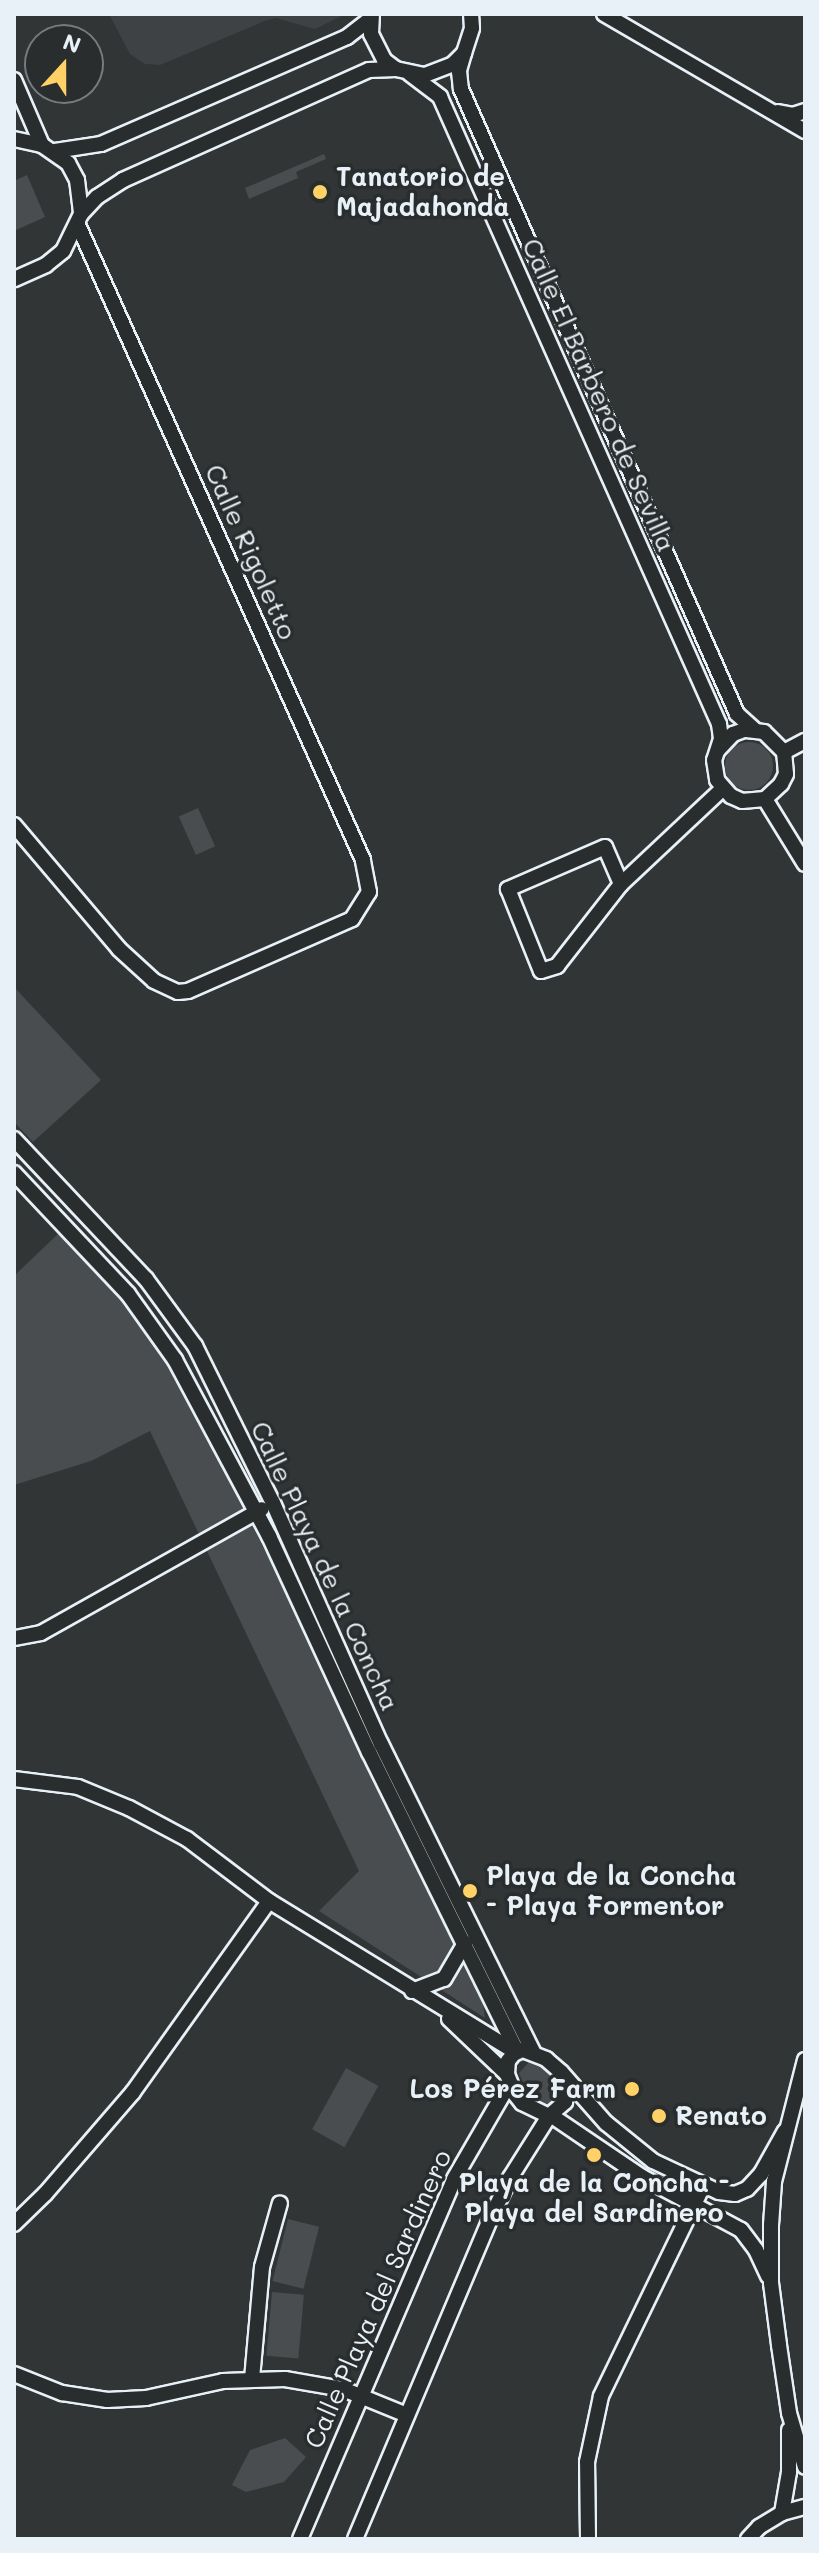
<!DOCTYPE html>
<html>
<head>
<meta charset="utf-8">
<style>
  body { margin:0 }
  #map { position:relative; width:819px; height:2553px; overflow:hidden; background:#323536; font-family:Mali,sans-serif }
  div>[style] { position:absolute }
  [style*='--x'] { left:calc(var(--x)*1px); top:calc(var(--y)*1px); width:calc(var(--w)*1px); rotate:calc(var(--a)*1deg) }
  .built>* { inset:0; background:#3f4244 }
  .green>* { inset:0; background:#494d4f; transform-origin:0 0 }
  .round { border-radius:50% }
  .roads { filter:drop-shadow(2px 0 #e8f1f8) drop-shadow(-2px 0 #e8f1f8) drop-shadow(0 2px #e8f1f8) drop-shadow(0 -2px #e8f1f8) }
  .minor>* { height:14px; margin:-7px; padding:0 7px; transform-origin:7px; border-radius:7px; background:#2a2d2e }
  .dots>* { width:22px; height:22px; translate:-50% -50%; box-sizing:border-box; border:4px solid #2a2d2e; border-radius:50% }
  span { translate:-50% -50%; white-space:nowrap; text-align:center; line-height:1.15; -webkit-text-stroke:7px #2a2d2e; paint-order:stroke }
  .poi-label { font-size:26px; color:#e8f1f8; font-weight:700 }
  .left { translate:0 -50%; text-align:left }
  .right { translate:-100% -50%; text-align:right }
  .street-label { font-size:26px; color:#e8f1f8 }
  .frame { position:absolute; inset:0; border:16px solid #e8f1f8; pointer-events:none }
  .north { position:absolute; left:24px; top:24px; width:80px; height:80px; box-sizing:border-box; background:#2a2d2e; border:2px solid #767b7f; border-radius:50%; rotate:21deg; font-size:22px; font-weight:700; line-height:32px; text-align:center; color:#e8f1f8 }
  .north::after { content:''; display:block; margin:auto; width:28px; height:36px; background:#ffd166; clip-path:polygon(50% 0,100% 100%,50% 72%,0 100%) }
</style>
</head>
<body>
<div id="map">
  <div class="built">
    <i style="clip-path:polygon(109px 14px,346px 14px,315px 29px,276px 18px,267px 20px,160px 65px,145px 64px,130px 54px)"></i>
  </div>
  <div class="green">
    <i style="clip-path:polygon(324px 154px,326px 159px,296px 172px,298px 178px,249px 199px,245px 188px)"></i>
    <i style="clip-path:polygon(27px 175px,45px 217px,14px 231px,14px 181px)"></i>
    <i class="round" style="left:725px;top:742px;width:48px;height:48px"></i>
    <i style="left:198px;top:808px;width:42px;height:21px;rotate:66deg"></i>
    <i style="clip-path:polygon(14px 987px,101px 1080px,33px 1142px,14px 1122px)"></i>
    <i style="clip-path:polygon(60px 1232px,130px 1305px,169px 1364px,323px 1664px,483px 2004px,485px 2018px,319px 1911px,359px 1871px,150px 1431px,91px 1461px,14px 1485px,14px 1276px)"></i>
    <i style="clip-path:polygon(529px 2062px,538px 2064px,559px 2081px,560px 2092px,550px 2104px,539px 2105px,529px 2096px,519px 2073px)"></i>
    <i style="left:346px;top:2068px;width:37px;height:70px;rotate:29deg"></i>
    <i style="left:288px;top:2219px;width:32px;height:64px;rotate:14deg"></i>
    <i style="left:272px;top:2292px;width:32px;height:64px;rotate:5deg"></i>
    <i style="clip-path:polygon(285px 2438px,306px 2457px,284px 2482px,246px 2492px,232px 2485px,250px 2450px)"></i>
  </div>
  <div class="roads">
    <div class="minor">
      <i style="--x:372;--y:14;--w:20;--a:93"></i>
      <i style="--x:371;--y:34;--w:29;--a:63"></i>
      <i style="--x:384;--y:60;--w:15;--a:37"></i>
      <i style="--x:396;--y:69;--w:30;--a:12"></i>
      <i style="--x:425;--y:75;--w:30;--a:-21"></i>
      <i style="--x:453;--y:64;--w:16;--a:-45"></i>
      <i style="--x:464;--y:53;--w:26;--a:-72"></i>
      <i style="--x:472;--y:28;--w:14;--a:-94"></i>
      <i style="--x:604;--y:14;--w:233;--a:30.2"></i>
      <i style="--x:464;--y:53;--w:19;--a:106"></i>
      <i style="--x:459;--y:71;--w:18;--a:84"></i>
      <i style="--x:461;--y:89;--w:683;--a:66.17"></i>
      <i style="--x:737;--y:714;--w:24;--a:42"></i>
      <i style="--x:410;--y:74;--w:38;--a:37"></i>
      <i style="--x:440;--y:97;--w:686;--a:66.01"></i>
      <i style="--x:719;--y:724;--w:15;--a:82"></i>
      <i style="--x:721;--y:739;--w:22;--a:108"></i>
      <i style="--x:714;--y:760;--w:20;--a:81"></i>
      <i style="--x:717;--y:780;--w:21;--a:49"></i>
      <i style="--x:731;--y:796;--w:12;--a:24"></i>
      <i style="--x:742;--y:801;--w:23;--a:-5"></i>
      <i style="--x:765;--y:799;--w:22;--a:-43"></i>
      <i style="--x:781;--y:784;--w:11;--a:-63"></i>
      <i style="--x:786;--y:774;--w:22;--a:-95"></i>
      <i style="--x:784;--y:752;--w:28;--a:-135"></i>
      <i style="--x:764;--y:732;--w:20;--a:-174"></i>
      <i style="--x:744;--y:730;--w:12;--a:160"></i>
      <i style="--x:733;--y:734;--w:22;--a:133"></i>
      <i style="--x:14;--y:80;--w:71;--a:66.7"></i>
      <i style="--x:778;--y:112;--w:15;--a:11"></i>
      <i style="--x:793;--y:115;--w:13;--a:-18"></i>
      <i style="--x:14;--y:139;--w:29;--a:12"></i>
      <i style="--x:42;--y:145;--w:32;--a:35"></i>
      <i style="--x:68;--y:163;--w:19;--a:62"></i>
      <i style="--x:77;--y:180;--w:34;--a:83"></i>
      <i style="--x:81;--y:214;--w:41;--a:115.9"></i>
      <i style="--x:63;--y:251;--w:22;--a:141"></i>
      <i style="--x:46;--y:265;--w:35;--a:156"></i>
      <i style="--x:55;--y:151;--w:47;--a:-8.7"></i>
      <i style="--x:101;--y:144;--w:268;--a:-23.5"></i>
      <i style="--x:347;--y:37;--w:29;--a:-38"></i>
      <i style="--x:81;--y:214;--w:23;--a:-47"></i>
      <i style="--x:97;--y:197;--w:31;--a:-33"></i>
      <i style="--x:123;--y:180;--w:269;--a:-24.1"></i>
      <i style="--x:369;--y:70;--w:27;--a:-2"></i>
      <i style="--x:784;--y:752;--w:24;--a:-28"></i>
      <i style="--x:765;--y:799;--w:76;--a:58.4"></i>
      <i style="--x:14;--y:825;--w:162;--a:49.7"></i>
      <i style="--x:119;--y:949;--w:47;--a:42.4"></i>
      <i style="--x:154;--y:981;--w:26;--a:25"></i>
      <i style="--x:178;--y:992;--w:10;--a:-6"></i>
      <i style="--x:188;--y:991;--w:179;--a:-23.7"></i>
      <i style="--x:352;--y:919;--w:32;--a:-58"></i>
      <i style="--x:369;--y:892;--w:33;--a:-101"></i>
      <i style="--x:363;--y:860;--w:696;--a:-114.17"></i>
      <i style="--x:621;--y:884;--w:40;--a:-113.4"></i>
      <i style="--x:605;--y:847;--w:106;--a:156.6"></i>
      <i style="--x:508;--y:889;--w:88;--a:68.1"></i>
      <i style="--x:541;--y:971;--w:17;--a:-17"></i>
      <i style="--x:557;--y:966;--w:104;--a:-52"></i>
      <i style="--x:621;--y:884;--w:139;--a:-43.2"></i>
      <i style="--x:14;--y:1139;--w:192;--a:46.7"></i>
      <i style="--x:146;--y:1279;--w:83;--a:53.8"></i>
      <i style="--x:195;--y:1346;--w:175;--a:63.6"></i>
      <i style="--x:273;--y:1503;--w:264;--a:65.9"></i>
      <i style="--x:381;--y:1744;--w:345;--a:63.7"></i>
      <i style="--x:14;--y:1173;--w:166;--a:46.7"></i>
      <i style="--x:128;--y:1294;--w:81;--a:54.5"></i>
      <i style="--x:175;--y:1360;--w:200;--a:61.9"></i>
      <i style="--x:269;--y:1536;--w:238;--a:65.2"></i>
      <i style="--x:369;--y:1752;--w:335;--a:63.7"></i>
      <i style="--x:15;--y:1638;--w:26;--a:-11"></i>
      <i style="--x:41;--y:1633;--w:253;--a:-29.3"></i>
      <i style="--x:14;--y:1779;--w:64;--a:7.1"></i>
      <i style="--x:78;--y:1787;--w:55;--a:22.4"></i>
      <i style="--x:129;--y:1808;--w:66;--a:28.1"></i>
      <i style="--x:187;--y:1839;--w:103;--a:37.1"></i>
      <i style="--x:269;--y:1901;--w:289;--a:31.5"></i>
      <i style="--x:412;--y:1991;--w:34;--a:-21"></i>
      <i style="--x:444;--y:1979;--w:42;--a:-59.7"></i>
      <i style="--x:449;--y:2019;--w:80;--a:43.5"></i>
      <i style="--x:805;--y:2060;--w:126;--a:104.3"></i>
      <i style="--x:774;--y:2182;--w:43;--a:94"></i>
      <i style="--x:771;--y:2225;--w:58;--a:90"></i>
      <i style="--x:771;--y:2283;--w:63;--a:82.6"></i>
      <i style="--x:779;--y:2345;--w:69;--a:81.6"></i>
      <i style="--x:789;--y:2413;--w:56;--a:73.5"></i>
      <i style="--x:567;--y:2081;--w:21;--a:95"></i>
      <i style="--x:565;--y:2102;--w:21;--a:139"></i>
      <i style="--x:549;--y:2116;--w:30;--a:-154"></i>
      <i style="--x:522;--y:2103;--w:11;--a:-128"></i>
      <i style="--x:515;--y:2094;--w:22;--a:-112"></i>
      <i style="--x:507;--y:2074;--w:13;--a:-86"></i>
      <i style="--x:508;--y:2061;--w:11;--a:-52"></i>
      <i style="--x:515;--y:2052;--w:8;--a:-14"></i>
      <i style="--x:523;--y:2050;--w:25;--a:21"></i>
      <i style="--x:546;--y:2059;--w:20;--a:41"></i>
      <i style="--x:561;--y:2072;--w:68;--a:48.6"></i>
      <i style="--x:606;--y:2123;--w:60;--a:39"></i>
      <i style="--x:653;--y:2161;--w:73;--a:25.2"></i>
      <i style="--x:719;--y:2192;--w:16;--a:7"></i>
      <i style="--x:735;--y:2194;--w:13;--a:-23"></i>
      <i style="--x:747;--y:2189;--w:21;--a:-47"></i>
      <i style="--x:761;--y:2174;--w:49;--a:-60.8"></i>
      <i style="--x:552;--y:2116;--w:109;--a:34.1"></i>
      <i style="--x:642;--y:2177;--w:112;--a:28.2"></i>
      <i style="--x:741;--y:2230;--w:25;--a:53"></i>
      <i style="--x:756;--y:2250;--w:29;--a:65"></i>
      <i style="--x:14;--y:2224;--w:43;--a:-44.1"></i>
      <i style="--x:45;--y:2194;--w:135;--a:-49.2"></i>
      <i style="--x:133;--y:2092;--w:234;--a:-54.5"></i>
      <i style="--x:14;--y:2374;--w:52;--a:21.6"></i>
      <i style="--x:62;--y:2393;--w:46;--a:8.8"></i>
      <i style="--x:107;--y:2400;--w:39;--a:-3"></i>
      <i style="--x:146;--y:2398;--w:79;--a:-12.4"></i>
      <i style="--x:223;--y:2381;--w:62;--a:-1.8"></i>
      <i style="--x:285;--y:2379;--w:59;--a:9.8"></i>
      <i style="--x:343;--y:2389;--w:69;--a:22.1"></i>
      <i style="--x:252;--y:2379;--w:112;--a:-84.9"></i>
      <i style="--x:262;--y:2267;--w:66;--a:-74.3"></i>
      <i style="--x:782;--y:2513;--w:42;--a:-80.3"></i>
      <i style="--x:789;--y:2472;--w:42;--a:-90"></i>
      <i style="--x:300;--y:2539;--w:392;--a:-66.8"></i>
      <i style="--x:454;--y:2179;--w:110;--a:-59.9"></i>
      <i style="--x:355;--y:2539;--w:352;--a:-67.1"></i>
      <i style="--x:492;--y:2215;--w:41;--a:-64.1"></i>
      <i style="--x:510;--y:2178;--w:73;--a:-57.8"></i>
      <i style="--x:588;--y:2539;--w:77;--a:-90.7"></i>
      <i style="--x:587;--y:2462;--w:67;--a:-78"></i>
      <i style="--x:601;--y:2396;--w:233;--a:-64.1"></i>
      <i style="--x:748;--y:2539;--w:16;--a:-47"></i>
      <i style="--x:759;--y:2527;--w:27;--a:-31"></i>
      <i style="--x:782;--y:2513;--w:24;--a:-15"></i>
    </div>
  </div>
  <div class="dots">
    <i style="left:320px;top:192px;background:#ffd166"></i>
    <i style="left:470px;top:1891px;background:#ffd166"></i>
    <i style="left:632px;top:2089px;background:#ffd166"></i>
    <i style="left:659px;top:2116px;background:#ffd166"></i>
    <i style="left:594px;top:2155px;background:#ffd166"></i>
  </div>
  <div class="poi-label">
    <span class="left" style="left:336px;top:192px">Tanatorio de<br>Majadahonda</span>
    <span class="left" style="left:486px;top:1891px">Playa de la Concha<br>- Playa Formentor</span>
    <span class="right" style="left:616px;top:2089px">Los Pérez Farm</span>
    <span class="left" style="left:675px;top:2116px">Renato</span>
    <span style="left:594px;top:2198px">Playa de la Concha -<br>Playa del Sardinero</span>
  </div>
  <div class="street-label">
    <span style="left:599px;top:395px;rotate:66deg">Calle El Barbero de Sevilla</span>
    <span style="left:251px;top:552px;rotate:66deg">Calle Rigoletto</span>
    <span style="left:325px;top:1566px;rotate:65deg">Calle Playa de la Concha</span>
    <span style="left:378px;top:2299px;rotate:-66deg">Calle Playa del Sardinero</span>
  </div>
  <div class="frame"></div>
  <div class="north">N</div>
</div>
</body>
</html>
